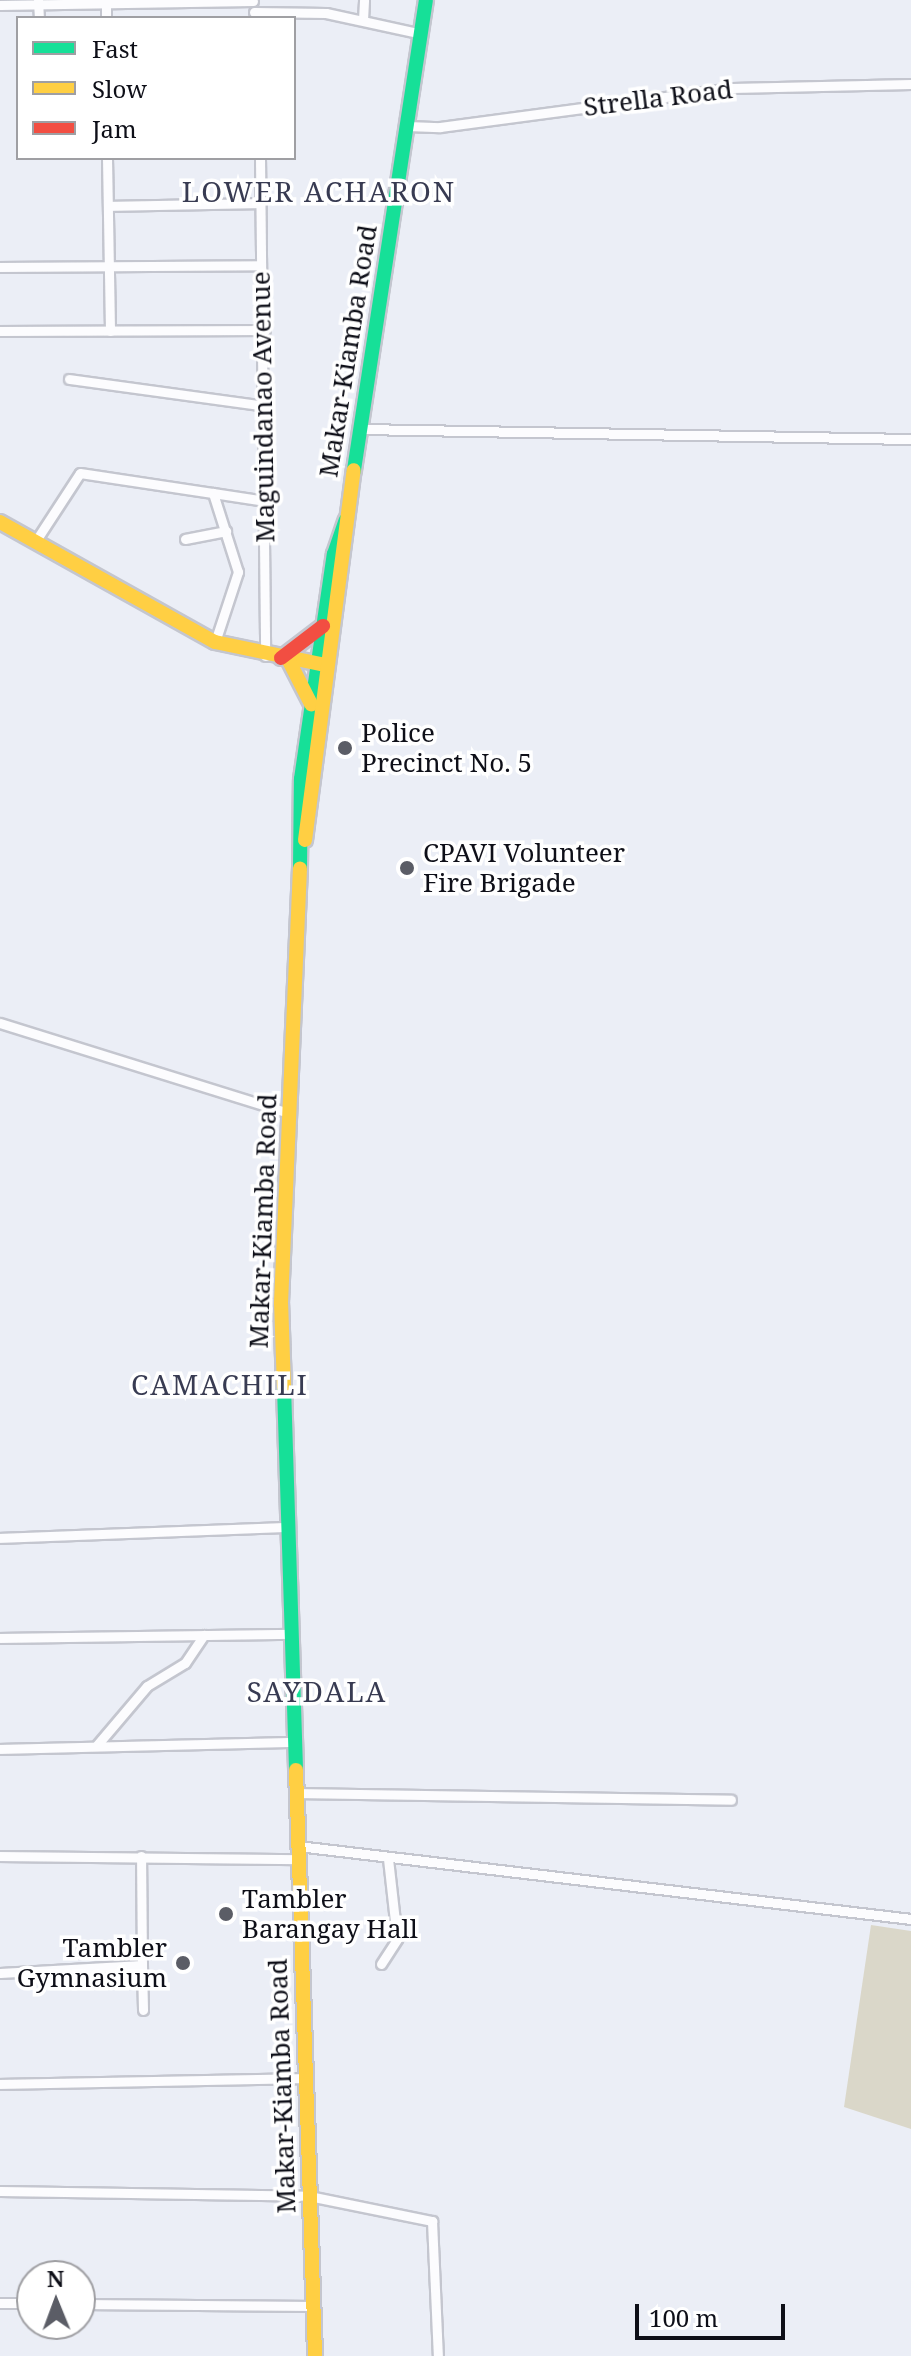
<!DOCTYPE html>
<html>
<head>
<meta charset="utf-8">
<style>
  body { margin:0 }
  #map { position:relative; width:911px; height:2356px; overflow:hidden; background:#ebeef6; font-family:"Noto Serif",serif }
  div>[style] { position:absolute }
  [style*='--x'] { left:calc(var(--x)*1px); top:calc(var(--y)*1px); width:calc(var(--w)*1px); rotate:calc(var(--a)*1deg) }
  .green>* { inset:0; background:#dad7c9 }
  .roads { filter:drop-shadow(2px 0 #c4c6cf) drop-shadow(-2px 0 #c4c6cf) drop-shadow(0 2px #c4c6cf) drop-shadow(0 -2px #c4c6cf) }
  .street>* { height:9px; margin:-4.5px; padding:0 4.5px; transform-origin:4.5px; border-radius:4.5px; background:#fcfcfe }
  .fast>* { height:14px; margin:-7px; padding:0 7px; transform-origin:7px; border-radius:7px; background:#16e098 }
  .slow>* { height:14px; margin:-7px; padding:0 7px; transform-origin:7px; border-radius:7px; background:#ffcf43 }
  .jam>* { height:14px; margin:-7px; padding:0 7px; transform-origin:7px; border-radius:7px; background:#f24e42 }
  .dots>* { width:22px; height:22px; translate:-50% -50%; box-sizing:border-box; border:4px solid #fff; border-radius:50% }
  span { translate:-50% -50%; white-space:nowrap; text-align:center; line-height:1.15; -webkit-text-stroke:7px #fff; paint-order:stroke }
  .street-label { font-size:26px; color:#0e0f18 }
  .poi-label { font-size:26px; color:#0e0f18 }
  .left { translate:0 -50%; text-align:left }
  .right { translate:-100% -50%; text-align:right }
  .neighbourhood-label { font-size:28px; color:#383b52; letter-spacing:2px }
  .legend { position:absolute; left:16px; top:16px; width:280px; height:144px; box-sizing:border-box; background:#fff; border:2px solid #9f9fa3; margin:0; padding:10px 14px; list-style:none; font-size:24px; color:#0e0f18 }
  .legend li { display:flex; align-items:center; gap:16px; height:40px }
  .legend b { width:40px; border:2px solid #9f9fa3 }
  .north { position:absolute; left:16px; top:2260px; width:80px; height:80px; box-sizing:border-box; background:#fff; border:2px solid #9f9fa3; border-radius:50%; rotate:359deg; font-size:22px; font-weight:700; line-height:32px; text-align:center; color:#0e0f18 }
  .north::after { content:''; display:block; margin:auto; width:28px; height:36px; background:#5b5d66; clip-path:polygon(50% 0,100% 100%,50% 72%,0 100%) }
  .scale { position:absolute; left:635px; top:2304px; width:150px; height:36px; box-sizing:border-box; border:4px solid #0e0f18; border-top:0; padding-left:10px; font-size:24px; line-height:28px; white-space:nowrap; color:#0e0f18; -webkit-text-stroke:6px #fff; paint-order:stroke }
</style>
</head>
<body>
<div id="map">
  <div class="green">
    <i style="clip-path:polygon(871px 1925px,911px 1931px,911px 2129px,844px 2107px)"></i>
  </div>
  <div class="roads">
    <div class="street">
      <i style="--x:38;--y:0;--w:18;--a:87"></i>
      <i style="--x:106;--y:0;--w:18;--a:90"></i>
      <i style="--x:0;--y:5;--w:253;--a:-0.9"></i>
      <i style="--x:254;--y:12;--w:72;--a:0.8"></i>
      <i style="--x:326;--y:13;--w:98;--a:12.3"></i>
      <i style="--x:363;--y:20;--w:20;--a:-87"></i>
      <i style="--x:407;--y:126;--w:33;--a:2"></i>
      <i style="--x:440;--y:127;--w:295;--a:-7.6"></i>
      <i style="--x:732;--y:88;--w:179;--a:-1.3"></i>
      <i style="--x:107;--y:158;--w:173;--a:89"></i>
      <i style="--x:260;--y:158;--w:498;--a:89.4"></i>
      <i style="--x:108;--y:206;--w:152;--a:-1.1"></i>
      <i style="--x:0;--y:267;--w:261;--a:-0.4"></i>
      <i style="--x:0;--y:331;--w:265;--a:-0.2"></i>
      <i style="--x:69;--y:379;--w:199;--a:7.8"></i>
      <i style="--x:360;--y:429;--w:551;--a:1.04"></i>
      <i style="--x:185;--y:539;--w:42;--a:-11"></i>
      <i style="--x:35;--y:542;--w:82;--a:-56.9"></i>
      <i style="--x:80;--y:473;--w:134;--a:8.6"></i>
      <i style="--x:215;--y:642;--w:74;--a:-71.8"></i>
      <i style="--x:238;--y:572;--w:83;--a:-107.6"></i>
      <i style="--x:213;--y:493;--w:53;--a:8.7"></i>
      <i style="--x:0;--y:1023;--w:303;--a:17.3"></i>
      <i style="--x:0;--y:1538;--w:287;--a:-2.2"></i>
      <i style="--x:0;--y:1638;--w:291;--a:-0.8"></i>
      <i style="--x:97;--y:1745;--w:77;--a:-49.7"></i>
      <i style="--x:147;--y:1686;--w:44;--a:-31.2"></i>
      <i style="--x:185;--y:1663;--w:34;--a:-56"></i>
      <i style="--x:0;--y:1749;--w:295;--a:-1.4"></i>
      <i style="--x:298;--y:1793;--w:433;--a:0.9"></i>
      <i style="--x:298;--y:1846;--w:617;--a:6.79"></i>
      <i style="--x:0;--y:1856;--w:298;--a:0.6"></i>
      <i style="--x:381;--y:1964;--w:30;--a:-57"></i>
      <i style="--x:397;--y:1939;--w:81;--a:-96.4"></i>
      <i style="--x:142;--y:1965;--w:45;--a:88.7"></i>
      <i style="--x:0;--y:1973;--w:142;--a:-3.2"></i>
      <i style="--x:142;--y:1965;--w:109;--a:-90.5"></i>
      <i style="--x:0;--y:2084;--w:305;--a:-1.1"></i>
      <i style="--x:0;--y:2191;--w:309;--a:0.9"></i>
      <i style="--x:309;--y:2196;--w:126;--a:11.5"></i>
      <i style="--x:432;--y:2221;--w:135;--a:87.5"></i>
      <i style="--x:0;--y:2303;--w:32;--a:0"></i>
      <i style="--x:80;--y:2304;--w:234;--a:0.5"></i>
    </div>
    <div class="fast">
      <i style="--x:354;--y:470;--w:475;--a:-81.3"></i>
      <i style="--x:300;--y:868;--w:89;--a:-89.4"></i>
      <i style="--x:301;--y:779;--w:227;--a:-81.7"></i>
      <i style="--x:334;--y:554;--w:36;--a:-71"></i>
      <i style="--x:284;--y:1387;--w:383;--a:88.2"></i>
    </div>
    <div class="slow">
      <i style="--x:0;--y:522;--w:246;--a:29.2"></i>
      <i style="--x:215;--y:642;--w:112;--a:11.8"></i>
      <i style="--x:288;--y:659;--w:51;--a:62.9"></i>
      <i style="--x:305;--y:840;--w:373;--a:-82.5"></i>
      <i style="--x:284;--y:1387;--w:84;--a:-92"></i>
      <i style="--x:281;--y:1303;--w:435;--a:-87.5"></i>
      <i style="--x:296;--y:1770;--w:586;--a:88.14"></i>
    </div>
    <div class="jam">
      <i style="--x:281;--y:658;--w:53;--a:-37.3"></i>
    </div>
  </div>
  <div class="dots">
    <i style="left:345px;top:748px;background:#5b5d66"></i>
    <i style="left:407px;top:868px;background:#5b5d66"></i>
    <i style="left:226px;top:1914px;background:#5b5d66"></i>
    <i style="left:183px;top:1963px;background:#5b5d66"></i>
  </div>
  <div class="street-label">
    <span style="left:658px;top:98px;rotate:-7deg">Strella Road</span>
    <span style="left:348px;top:351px;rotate:-81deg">Makar-Kiamba Road</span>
    <span style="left:263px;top:407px;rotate:-91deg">Maguindanao Avenue</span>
    <span style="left:263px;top:1221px;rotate:-88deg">Makar-Kiamba Road</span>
    <span style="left:282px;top:2086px;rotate:-92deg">Makar-Kiamba Road</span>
  </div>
  <div class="poi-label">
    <span class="left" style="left:361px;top:748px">Police<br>Precinct No. 5</span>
    <span class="left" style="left:423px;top:868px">CPAVI Volunteer<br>Fire Brigade</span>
    <span class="left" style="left:242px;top:1914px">Tambler<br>Barangay Hall</span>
    <span class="right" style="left:167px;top:1963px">Tambler<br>Gymnasium</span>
  </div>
  <div class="neighbourhood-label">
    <span style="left:319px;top:191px">LOWER ACHARON</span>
    <span style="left:220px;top:1384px">CAMACHILI</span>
    <span style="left:317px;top:1691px">SAYDALA</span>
  </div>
  <ul class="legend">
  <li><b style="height:10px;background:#16e098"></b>Fast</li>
  <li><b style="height:10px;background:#ffcf43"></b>Slow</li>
  <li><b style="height:10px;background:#f24e42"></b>Jam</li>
  </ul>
  <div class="north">N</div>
  <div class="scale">100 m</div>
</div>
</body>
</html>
